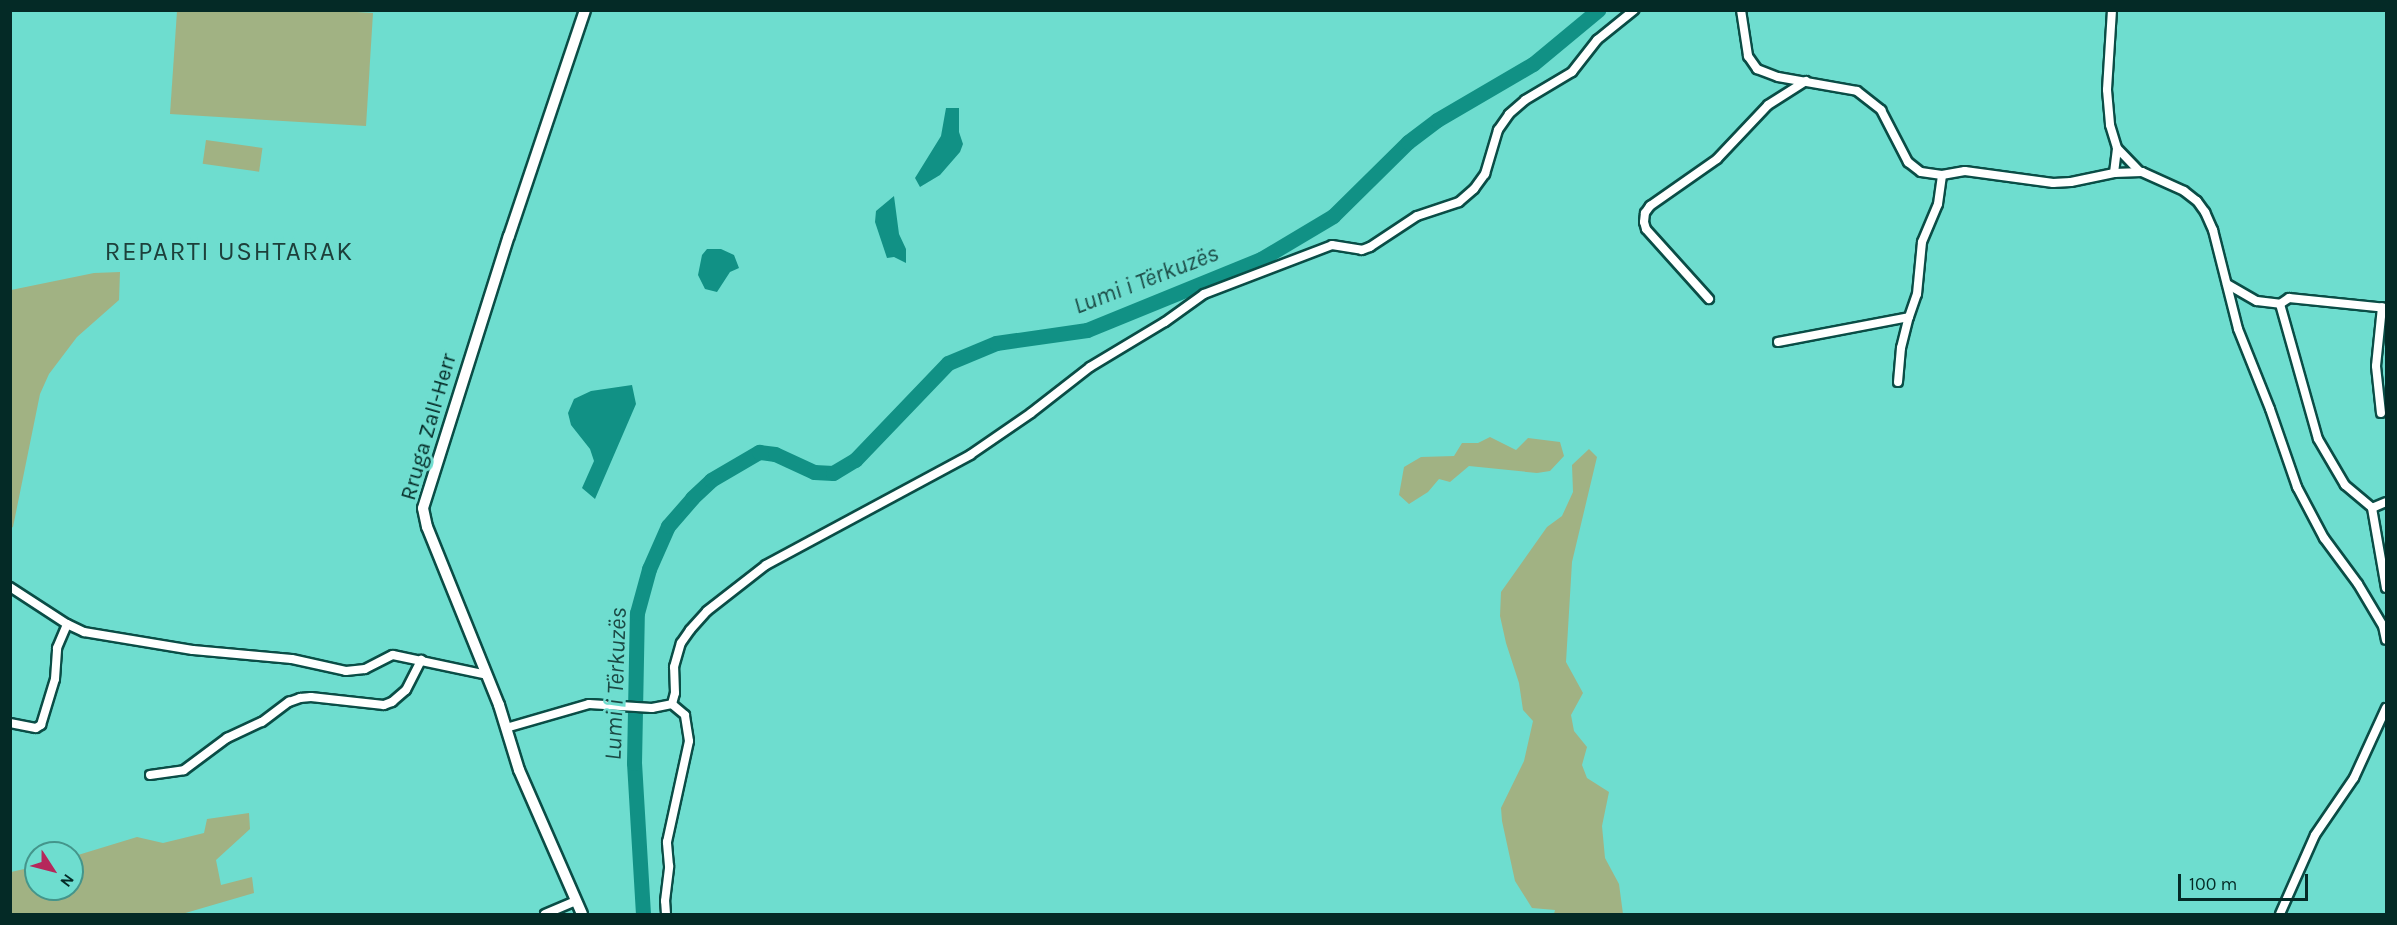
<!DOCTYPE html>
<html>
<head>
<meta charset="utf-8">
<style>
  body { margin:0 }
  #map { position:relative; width:2397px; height:925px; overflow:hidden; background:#6eddcf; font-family:Karla,sans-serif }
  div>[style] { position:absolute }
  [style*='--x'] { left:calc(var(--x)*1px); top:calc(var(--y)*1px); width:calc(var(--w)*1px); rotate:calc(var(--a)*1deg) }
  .green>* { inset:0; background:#a1b283; transform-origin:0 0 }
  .water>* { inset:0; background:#119185 }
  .river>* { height:15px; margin:-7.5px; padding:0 7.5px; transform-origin:7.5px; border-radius:7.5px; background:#119185 }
  .roads { filter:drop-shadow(2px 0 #0a4d46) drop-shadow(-2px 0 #0a4d46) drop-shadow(0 2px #0a4d46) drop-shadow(0 -2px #0a4d46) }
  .street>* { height:8px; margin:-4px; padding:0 4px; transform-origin:4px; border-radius:4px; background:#fff }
  .secondary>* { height:10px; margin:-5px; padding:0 5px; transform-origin:5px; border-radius:5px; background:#fff }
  span { translate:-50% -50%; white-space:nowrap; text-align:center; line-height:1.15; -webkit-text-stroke:6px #6eddcf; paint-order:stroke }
  .street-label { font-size:22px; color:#042a26 }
  .water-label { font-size:24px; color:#1b4a45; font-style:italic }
  .quarter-label { font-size:26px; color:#1d403b; letter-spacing:1.5px }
  .frame { position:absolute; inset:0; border:12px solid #042a26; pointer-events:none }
  .north { position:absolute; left:24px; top:841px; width:60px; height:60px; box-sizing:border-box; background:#6eddcf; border:2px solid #44958b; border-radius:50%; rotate:126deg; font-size:16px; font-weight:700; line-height:24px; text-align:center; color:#042a26 }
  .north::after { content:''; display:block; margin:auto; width:21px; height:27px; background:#b5275b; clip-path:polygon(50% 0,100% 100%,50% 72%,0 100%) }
  .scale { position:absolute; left:2178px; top:874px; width:130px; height:27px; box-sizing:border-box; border:3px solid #042a26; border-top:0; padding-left:8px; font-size:18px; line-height:21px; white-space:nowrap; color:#042a26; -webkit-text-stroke:4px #6eddcf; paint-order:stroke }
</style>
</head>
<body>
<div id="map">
  <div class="green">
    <i style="clip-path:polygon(324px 10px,373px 13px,366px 126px,170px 114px,177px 11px)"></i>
    <i style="left:206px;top:140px;width:57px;height:24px;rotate:8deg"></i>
    <i style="clip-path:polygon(120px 272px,119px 300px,77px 337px,49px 374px,40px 394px,13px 527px,11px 528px,11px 290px,94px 273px)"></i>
    <i style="clip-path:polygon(1490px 437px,1516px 450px,1528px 438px,1560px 442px,1564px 456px,1550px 471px,1537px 473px,1469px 466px,1450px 482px,1439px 479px,1428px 492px,1409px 504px,1399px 495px,1404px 467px,1421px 457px,1454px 456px,1462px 443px,1478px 443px)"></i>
    <i style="clip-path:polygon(1589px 449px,1597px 457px,1572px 562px,1566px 662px,1583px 693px,1571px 715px,1574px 731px,1587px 747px,1582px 765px,1587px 778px,1609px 792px,1602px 826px,1605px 858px,1619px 884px,1623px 914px,1554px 914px,1555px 910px,1532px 908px,1515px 881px,1502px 821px,1501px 808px,1524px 761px,1533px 721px,1523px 710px,1519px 683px,1506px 643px,1500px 616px,1501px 592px,1547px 527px,1562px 516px,1573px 492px,1572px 465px)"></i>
    <i style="clip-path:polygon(249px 813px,250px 829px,216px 860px,221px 885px,252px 877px,254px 893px,182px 914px,11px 914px,11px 872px,33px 867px,36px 869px,36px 889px,72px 889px,72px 862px,78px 855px,137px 837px,163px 843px,204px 833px,207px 819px)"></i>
  </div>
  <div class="water">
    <i style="clip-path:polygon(946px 108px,959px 108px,959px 132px,963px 144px,960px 152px,940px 175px,920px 187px,915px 178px,941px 136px)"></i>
    <i style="clip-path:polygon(894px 196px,899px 234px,906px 249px,906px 263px,894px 257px,887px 258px,875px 222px,876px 211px)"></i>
    <i style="clip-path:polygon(707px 249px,721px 249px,734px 255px,739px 268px,730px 272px,717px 292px,705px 289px,698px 275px,702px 255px)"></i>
    <i style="clip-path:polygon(632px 385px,636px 404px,595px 499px,582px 488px,594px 461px,590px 449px,571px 425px,568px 413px,574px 399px,591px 391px)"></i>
  </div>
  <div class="river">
    <i style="--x:643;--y:914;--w:151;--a:-93.4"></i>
    <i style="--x:634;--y:763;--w:150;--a:-88.9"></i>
    <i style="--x:637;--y:613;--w:46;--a:-74.7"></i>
    <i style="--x:649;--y:569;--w:47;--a:-66.2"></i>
    <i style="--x:668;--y:526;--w:37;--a:-49"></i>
    <i style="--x:692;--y:498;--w:26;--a:-43"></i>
    <i style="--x:711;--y:480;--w:56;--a:-30.3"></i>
    <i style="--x:759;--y:452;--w:16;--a:7"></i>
    <i style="--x:775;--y:454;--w:43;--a:24.8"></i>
    <i style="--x:814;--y:472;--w:19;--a:3"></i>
    <i style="--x:833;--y:473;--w:26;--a:-31"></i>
    <i style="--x:855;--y:460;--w:134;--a:-46.2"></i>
    <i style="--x:948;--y:363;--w:52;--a:-22.6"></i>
    <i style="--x:996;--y:343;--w:92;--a:-8.1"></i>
    <i style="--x:1087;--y:330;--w:188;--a:-22.2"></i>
    <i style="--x:1261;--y:259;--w:84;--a:-30.8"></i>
    <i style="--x:1333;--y:216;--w:105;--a:-44.6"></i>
    <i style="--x:1408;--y:142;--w:36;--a:-37"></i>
    <i style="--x:1437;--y:120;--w:111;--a:-30.3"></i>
    <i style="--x:1533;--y:64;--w:85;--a:-39.7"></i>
  </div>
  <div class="roads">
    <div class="street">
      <i style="--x:1741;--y:10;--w:47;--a:81.3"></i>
      <i style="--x:1748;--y:56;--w:16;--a:55"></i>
      <i style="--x:1757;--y:69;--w:22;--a:21"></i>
      <i style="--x:1778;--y:77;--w:80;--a:10"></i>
      <i style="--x:1857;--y:91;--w:31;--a:38"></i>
      <i style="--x:1881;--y:110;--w:59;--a:62.6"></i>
      <i style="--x:1908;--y:162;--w:16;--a:38"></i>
      <i style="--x:1921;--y:172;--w:21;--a:8"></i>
      <i style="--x:1942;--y:175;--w:23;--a:-10"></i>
      <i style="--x:1965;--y:171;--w:89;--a:7.8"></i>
      <i style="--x:2053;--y:183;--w:18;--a:-3"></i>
      <i style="--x:2071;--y:182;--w:44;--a:-11.8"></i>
      <i style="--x:2114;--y:173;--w:28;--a:-2"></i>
      <i style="--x:2142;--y:172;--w:46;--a:24.3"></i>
      <i style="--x:2184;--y:191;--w:16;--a:38"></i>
      <i style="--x:2197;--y:201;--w:14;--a:54"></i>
      <i style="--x:2205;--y:212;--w:20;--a:66"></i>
      <i style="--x:2213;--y:230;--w:102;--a:75.8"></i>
      <i style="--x:2238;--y:329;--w:86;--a:68.2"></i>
      <i style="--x:2270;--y:409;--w:83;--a:70.9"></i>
      <i style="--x:2297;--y:487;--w:58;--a:62.1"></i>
      <i style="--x:2324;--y:538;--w:57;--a:53.5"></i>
      <i style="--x:2358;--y:584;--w:49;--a:59.2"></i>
      <i style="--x:2383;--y:626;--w:14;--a:78"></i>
      <i style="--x:2112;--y:10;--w:80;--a:93.6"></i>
      <i style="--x:2107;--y:90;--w:35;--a:85"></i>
      <i style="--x:2110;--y:125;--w:24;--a:73"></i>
      <i style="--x:2117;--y:148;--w:33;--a:46"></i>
      <i style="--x:2114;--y:173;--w:24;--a:-83"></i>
      <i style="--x:2227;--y:284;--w:34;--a:30"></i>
      <i style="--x:2257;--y:301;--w:23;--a:7"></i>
      <i style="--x:2280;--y:304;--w:140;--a:74.3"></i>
      <i style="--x:2318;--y:439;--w:53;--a:59.6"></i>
      <i style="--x:2345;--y:485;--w:35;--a:40"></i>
      <i style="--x:2372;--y:508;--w:81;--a:80.1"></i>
      <i style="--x:1709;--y:299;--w:94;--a:-132"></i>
      <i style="--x:1646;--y:229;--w:7;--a:-106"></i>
      <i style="--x:1644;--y:222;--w:9;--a:-84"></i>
      <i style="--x:1645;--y:213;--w:9;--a:-54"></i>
      <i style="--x:1650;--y:206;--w:82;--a:-35"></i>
      <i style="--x:1717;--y:159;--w:74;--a:-46.6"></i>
      <i style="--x:1768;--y:105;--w:45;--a:-32.3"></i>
      <i style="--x:2280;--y:304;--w:11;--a:-34"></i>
      <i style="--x:2289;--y:298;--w:98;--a:5.9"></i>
      <i style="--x:1778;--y:342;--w:133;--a:-10.8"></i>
      <i style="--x:1909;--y:317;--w:24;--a:-71"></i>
      <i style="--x:1917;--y:294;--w:52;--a:-84.5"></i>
      <i style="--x:1922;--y:242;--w:41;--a:-67.2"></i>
      <i style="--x:1938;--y:204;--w:29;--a:-82"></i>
      <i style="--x:1898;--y:382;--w:34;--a:-85"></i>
      <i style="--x:1901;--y:348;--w:32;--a:-76"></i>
      <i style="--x:2381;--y:413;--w:47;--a:-96.1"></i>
      <i style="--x:2376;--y:366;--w:59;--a:-84.2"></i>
      <i style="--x:2372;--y:508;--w:15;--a:-23"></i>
      <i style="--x:10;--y:587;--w:68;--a:33"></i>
      <i style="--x:67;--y:624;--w:19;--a:25"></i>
      <i style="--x:84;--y:632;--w:110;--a:9.4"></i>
      <i style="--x:193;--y:650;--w:99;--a:5.2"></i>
      <i style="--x:292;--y:659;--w:55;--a:12.5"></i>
      <i style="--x:346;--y:671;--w:19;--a:-6"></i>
      <i style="--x:365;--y:669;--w:31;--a:-27"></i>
      <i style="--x:393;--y:655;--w:96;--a:12"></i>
      <i style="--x:672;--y:704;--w:11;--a:-75"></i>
      <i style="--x:675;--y:693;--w:26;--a:-92"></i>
      <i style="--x:674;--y:667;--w:25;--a:-74"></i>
      <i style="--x:681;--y:643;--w:16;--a:-55"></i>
      <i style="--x:690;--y:630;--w:25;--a:-48"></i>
      <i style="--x:707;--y:611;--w:75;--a:-37.9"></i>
      <i style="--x:766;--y:565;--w:232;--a:-28.3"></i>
      <i style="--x:970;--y:455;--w:74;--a:-34.5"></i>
      <i style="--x:1031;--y:413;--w:75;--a:-37.9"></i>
      <i style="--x:1090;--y:367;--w:87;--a:-31"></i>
      <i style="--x:1165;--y:322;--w:48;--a:-35.7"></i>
      <i style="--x:1204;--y:294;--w:137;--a:-20.9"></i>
      <i style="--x:1332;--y:245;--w:30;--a:9"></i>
      <i style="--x:1362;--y:250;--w:9;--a:-21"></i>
      <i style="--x:1370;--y:247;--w:56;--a:-33.4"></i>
      <i style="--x:1417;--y:216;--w:44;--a:-18.4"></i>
      <i style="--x:1459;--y:202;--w:20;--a:-41"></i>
      <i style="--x:1474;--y:189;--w:19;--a:-54"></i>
      <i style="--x:1485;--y:174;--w:46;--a:-73.5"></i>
      <i style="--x:1498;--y:130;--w:19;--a:-55"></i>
      <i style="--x:1509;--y:114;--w:21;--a:-41"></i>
      <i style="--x:1525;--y:100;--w:55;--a:-30.8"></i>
      <i style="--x:1572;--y:72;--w:41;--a:-52"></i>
      <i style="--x:1597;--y:40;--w:48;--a:-39"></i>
      <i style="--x:10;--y:723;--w:26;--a:11"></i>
      <i style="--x:36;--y:728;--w:6;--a:-31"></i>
      <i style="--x:41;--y:725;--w:48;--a:-73.1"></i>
      <i style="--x:55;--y:679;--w:31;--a:-86"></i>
      <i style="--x:57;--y:648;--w:26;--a:-67"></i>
      <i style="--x:506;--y:728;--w:86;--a:-16.1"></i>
      <i style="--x:589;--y:704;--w:63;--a:3.6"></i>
      <i style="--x:652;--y:708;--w:20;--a:-11"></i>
      <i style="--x:150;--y:775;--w:34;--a:-8"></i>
      <i style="--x:184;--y:770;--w:54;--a:-36.7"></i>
      <i style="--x:227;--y:738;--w:38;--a:-25"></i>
      <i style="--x:262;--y:722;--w:34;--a:-37"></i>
      <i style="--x:289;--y:702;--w:12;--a:-20"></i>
      <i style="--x:300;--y:698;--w:11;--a:-5"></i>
      <i style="--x:311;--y:697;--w:73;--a:6.3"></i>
      <i style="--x:384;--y:705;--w:9;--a:-21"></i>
      <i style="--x:392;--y:702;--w:18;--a:-41"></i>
      <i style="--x:406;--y:690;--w:34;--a:-63"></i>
      <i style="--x:545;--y:914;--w:34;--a:-23"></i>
      <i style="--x:666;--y:914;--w:13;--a:-94"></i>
      <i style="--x:665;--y:901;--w:35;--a:-83"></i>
      <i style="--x:669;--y:866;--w:24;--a:-95"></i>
      <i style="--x:667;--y:842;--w:103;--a:-77.7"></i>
      <i style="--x:689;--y:741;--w:26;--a:-99"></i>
      <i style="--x:685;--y:715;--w:17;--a:-140"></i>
      <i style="--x:2280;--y:914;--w:86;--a:-66.1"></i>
      <i style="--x:2315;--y:835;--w:69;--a:-55.6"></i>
      <i style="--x:2354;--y:778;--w:77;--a:-65.4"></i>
    </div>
    <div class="secondary">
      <i style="--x:582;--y:914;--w:157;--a:-113.6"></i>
      <i style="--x:519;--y:770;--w:68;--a:-107.1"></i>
      <i style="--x:499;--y:705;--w:192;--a:-112"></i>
      <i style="--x:427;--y:527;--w:19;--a:-102"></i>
      <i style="--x:423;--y:508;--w:285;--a:-72.5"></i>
      <i style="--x:509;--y:236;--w:238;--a:-71.4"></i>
    </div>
  </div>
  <div class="street-label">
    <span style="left:429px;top:427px;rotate:-74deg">Rruga Zall-Herr</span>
  </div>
  <div class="water-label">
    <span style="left:1146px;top:280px;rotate:-21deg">Lumi i Tërkuzës</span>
    <span style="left:616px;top:684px;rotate:-88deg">Lumi i Tërkuzës</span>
  </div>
  <div class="quarter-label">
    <span style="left:229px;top:252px">REPARTI USHTARAK</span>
  </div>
  <div class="frame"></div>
  <div class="north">N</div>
  <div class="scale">100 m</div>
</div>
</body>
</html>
